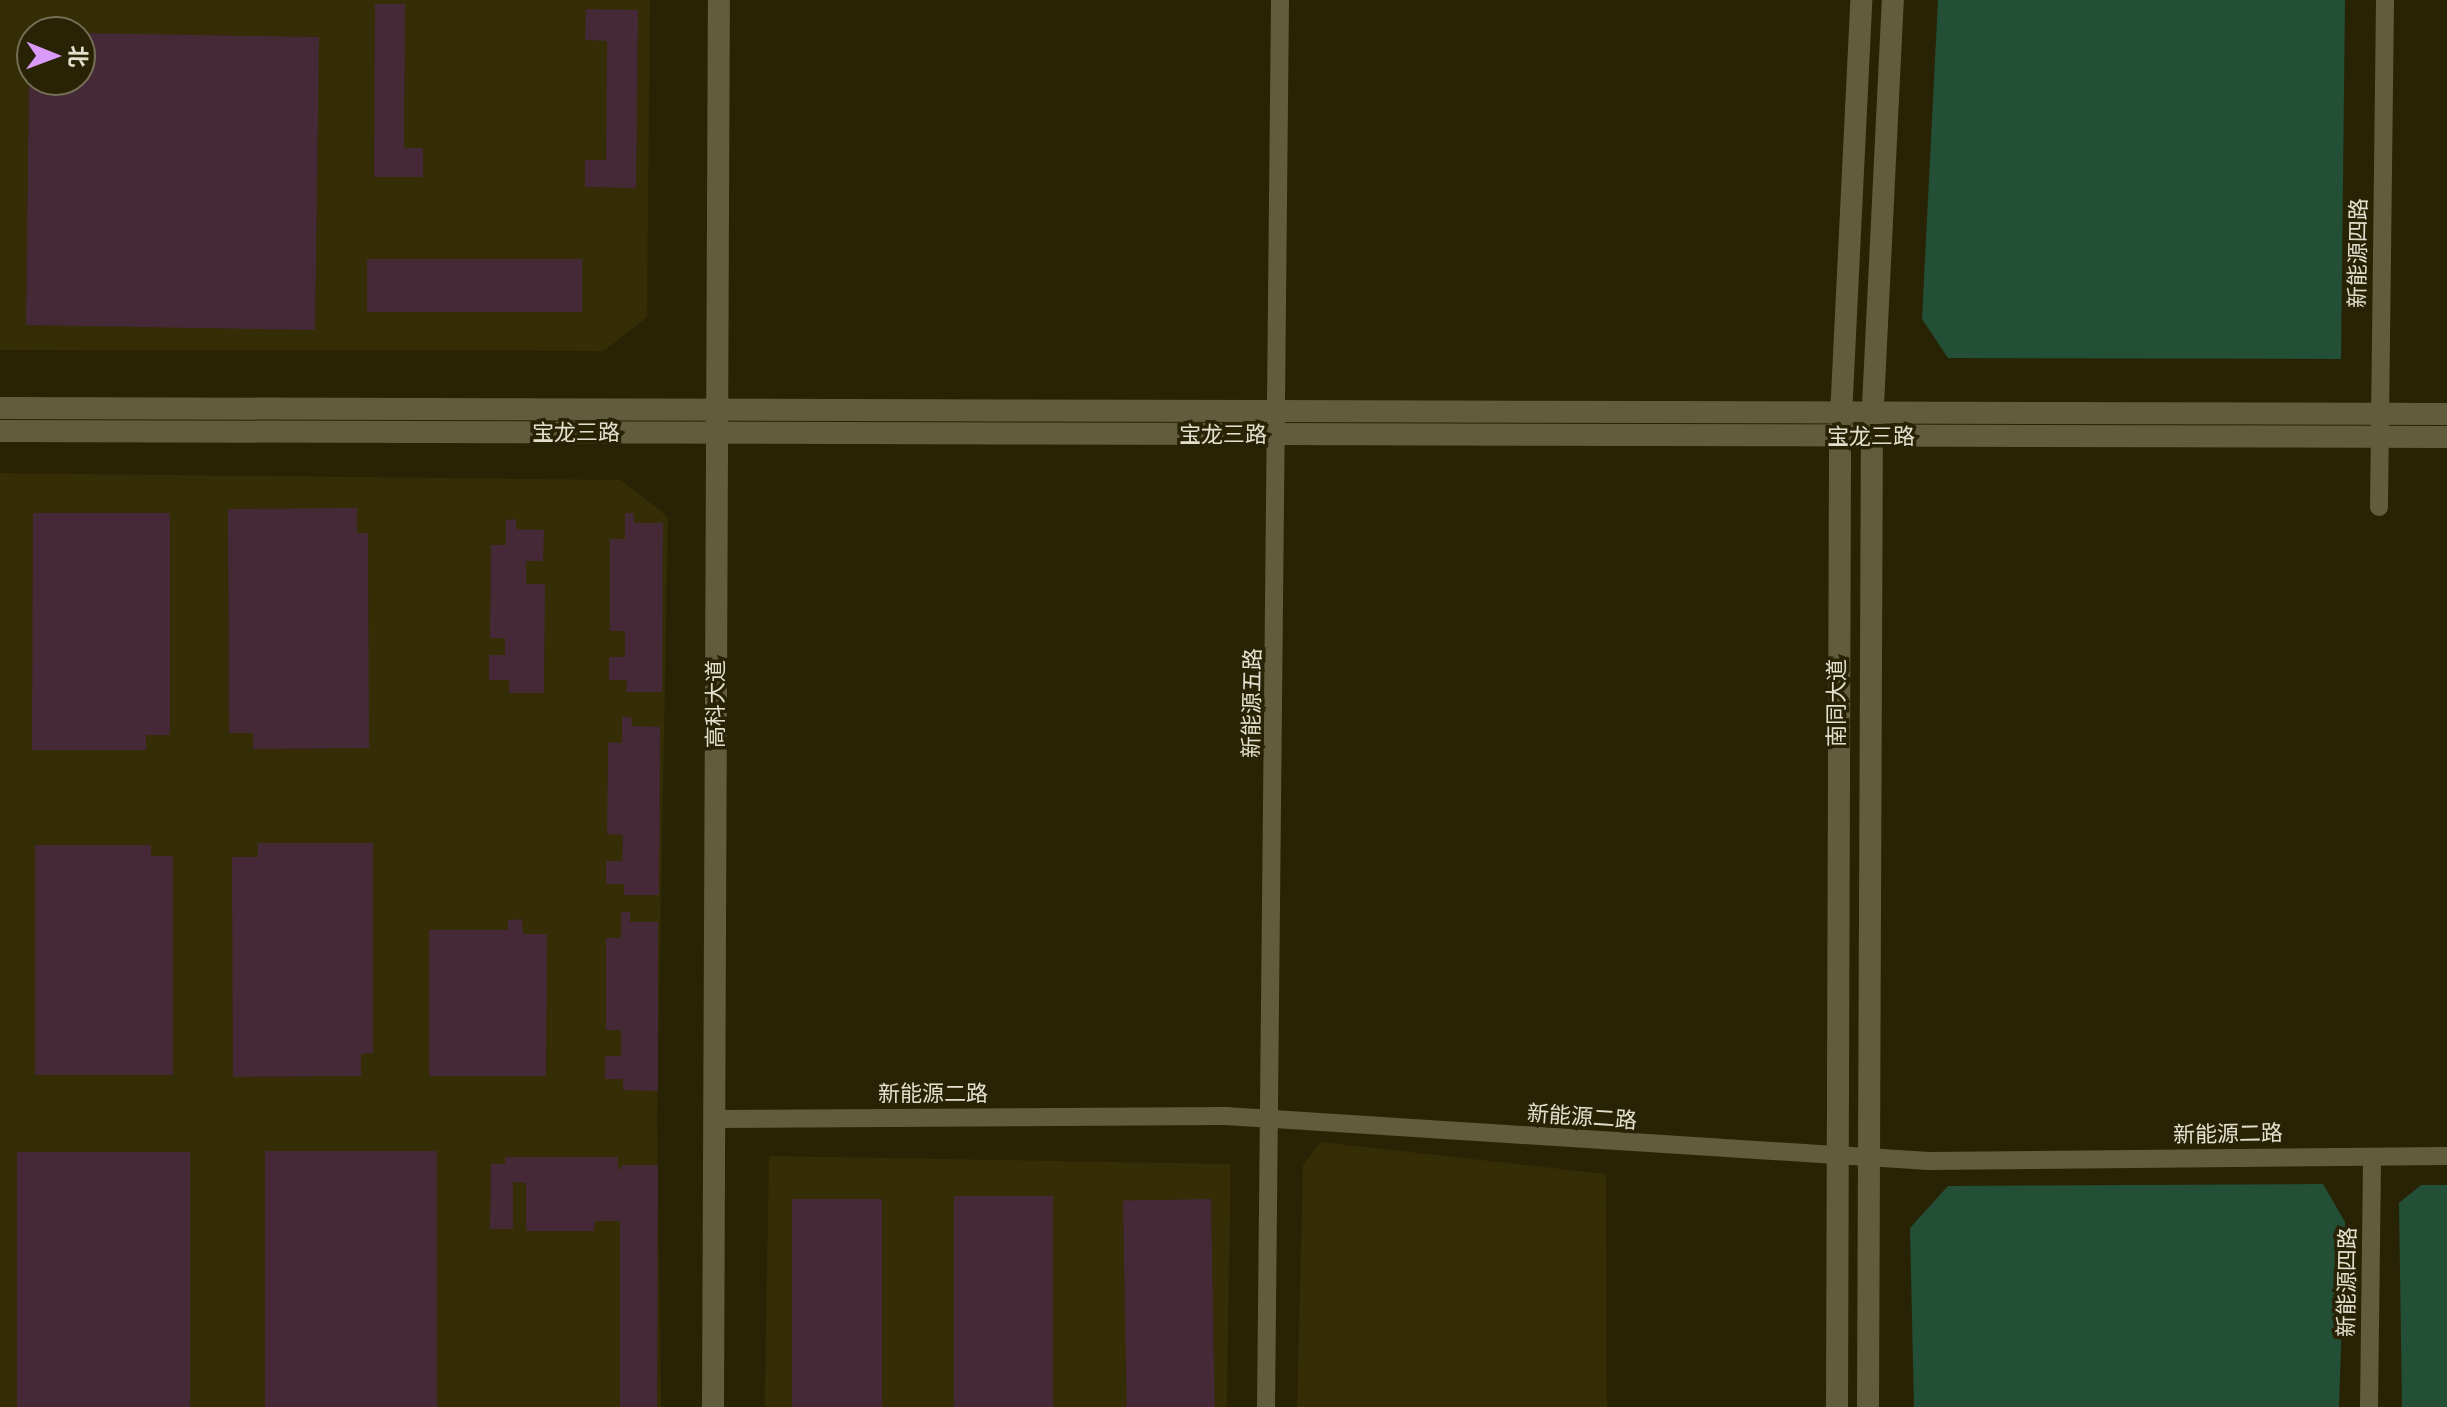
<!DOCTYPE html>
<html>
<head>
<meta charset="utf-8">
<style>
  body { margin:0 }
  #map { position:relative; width:2447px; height:1407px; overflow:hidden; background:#292306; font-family:Merriweather,"Noto Sans SC",serif }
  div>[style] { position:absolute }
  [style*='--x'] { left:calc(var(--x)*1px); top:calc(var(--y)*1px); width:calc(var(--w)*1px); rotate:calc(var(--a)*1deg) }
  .built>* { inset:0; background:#342d05; transform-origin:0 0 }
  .green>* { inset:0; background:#234f37 }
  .building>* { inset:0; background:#452937; transform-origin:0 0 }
  .minor>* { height:18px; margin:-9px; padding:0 9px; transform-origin:9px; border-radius:9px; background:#625c3e }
  .tertiary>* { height:22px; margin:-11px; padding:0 11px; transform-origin:11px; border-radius:11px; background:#625c3e }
  .secondary>* { height:22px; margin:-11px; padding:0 11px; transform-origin:11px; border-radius:11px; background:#625c3e }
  span { translate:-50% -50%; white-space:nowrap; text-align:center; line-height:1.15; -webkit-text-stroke:7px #292306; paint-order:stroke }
  .street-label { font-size:22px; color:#e2dfce }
  .north { position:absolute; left:16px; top:16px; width:80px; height:80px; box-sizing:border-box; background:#292306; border:2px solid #736e56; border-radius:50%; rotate:91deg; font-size:22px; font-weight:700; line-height:32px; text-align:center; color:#e2dfce }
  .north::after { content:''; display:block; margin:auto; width:28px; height:36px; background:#da9af7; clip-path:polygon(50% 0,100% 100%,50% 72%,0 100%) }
</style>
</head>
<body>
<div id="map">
  <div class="built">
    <i style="clip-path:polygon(evenodd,0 0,650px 0,647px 317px,604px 351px,0 350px,0 0,32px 32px,80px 32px,80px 80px,32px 80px,32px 32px)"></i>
    <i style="clip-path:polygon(0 473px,621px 480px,668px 517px,657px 1117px,661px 1407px,0 1407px)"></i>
    <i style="clip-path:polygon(1320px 1142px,1606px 1174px,1607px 1407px,1297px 1407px,1303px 1165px)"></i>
    <i style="left:769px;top:1156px;width:462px;height:251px;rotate:1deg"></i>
  </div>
  <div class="green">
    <i style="clip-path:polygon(1938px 0,2345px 0,2341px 359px,1948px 358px,1922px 319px)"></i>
    <i style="clip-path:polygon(2323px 1184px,2345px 1222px,2339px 1407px,1914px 1407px,1910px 1228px,1948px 1186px)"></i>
    <i style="clip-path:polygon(2421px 1185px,2447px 1185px,2447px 1407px,2402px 1407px,2399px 1203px)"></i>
  </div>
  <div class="building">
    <i style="clip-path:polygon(375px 4px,405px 4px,404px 148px,423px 148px,423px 177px,374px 177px)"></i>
    <i style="clip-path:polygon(586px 9px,638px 10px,636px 188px,585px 187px,585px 160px,606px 160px,607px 41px,585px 40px)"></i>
    <i style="clip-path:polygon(80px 33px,319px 37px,315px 330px,26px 325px,29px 80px,80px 80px)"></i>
    <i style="left:582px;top:259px;width:53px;height:215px;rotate:90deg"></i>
    <i style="clip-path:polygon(357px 508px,357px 533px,368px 533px,369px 748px,253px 749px,253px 733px,229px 733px,228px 509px)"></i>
    <i style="clip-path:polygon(33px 513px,170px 513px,170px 735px,146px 735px,146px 750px,32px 750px)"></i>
    <i style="clip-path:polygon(625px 513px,634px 513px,634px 523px,663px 523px,662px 692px,626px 692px,627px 680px,609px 680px,609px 657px,625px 657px,625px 631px,610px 631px,610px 539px,625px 539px)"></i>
    <i style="clip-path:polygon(516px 519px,516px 529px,544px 530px,543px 561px,526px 561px,526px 584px,545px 584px,544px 693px,509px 693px,509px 680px,489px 680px,489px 655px,505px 655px,505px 638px,490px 638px,491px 545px,506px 545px,506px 520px)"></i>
    <i style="clip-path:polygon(622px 717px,631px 717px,632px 726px,660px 727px,659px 895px,624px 895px,624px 884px,606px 884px,606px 861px,622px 861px,623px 835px,607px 834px,608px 742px,622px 743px)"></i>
    <i style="clip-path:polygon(258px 843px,373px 843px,373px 1053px,361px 1054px,361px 1076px,233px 1077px,232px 857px,258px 857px)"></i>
    <i style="clip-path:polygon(35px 845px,151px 845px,151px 856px,173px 856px,173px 1075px,35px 1075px)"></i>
    <i style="clip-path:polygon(621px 912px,630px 912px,630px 922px,658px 922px,658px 1091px,623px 1090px,623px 1079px,605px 1079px,605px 1056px,621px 1056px,621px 1030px,606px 1030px,606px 938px,621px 938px)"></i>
    <i style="clip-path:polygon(522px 919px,523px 934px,547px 934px,546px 1076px,429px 1076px,429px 930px,508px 930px,508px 920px)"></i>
    <i style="left:437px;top:1151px;width:256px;height:172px;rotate:90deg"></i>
    <i style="left:17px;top:1152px;width:173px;height:255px"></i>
    <i style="clip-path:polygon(505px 1157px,618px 1157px,618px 1171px,623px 1165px,658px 1165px,657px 1407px,620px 1407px,620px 1221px,595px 1221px,594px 1231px,526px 1231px,526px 1183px,513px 1182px,513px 1229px,490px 1229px,491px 1164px,505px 1164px)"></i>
    <i style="left:954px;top:1196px;width:99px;height:211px"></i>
    <i style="left:882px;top:1199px;width:208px;height:90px;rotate:90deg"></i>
    <i style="left:1211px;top:1199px;width:208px;height:88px;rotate:89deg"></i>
  </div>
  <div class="minor">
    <i style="--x:2379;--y:507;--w:507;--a:-89.32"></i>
    <i style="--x:714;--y:1119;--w:512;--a:-0.34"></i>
    <i style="--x:1226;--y:1116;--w:704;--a:3.66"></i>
    <i style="--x:1929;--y:1161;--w:518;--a:-0.55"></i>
    <i style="--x:1266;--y:1407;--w:1407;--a:-89.43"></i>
    <i style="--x:2369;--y:1407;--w:250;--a:-89.3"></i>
  </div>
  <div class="tertiary">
    <i style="--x:0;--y:408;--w:2447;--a:0.14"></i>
    <i style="--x:0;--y:431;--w:2447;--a:0.14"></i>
    <i style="--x:713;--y:1407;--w:1407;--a:-89.76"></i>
  </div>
  <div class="secondary">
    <i style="--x:1837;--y:1407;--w:970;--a:-89.82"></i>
    <i style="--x:1840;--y:437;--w:438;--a:-87.2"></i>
    <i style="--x:1868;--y:1407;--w:981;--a:-89.77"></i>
    <i style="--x:1872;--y:426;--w:427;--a:-87.2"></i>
  </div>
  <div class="street-label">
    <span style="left:2358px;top:253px;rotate:-89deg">新能源四路</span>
    <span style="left:576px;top:433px">宝龙三路</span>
    <span style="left:1223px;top:435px">宝龙三路</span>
    <span style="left:1871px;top:437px">宝龙三路</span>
    <span style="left:1252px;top:703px;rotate:-89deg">新能源五路</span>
    <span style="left:1837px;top:703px;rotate:-90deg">南同大道</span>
    <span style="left:716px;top:704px;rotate:-90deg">高科大道</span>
    <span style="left:933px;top:1094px">新能源二路</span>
    <span style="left:1582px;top:1117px;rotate:4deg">新能源二路</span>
    <span style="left:2228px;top:1134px;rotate:-1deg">新能源二路</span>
    <span style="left:2347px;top:1282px;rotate:-89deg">新能源四路</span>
  </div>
  <div class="north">北</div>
</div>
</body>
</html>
